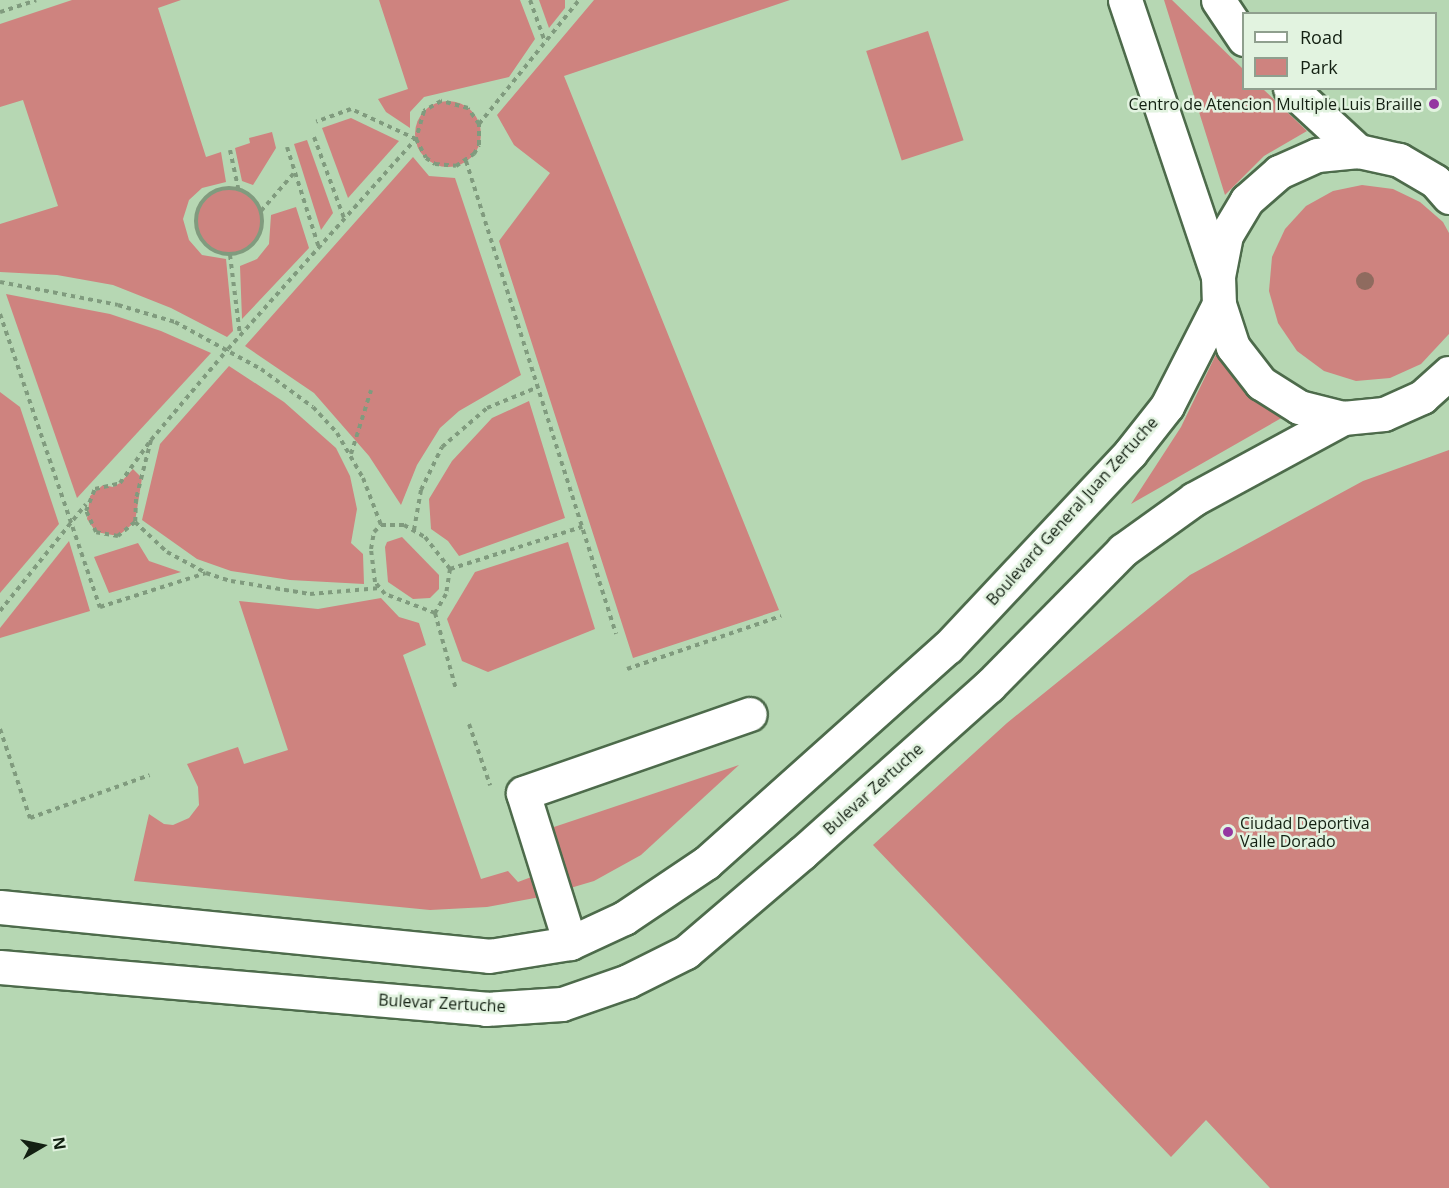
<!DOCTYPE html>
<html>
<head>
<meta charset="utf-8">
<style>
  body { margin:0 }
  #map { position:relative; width:1449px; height:1188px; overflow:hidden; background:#b6d7b3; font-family:"Open Sans",sans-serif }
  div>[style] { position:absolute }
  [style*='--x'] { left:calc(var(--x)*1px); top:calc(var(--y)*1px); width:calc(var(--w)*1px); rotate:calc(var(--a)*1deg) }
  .green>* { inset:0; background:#ce837f; transform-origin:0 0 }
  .round { border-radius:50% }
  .path>* { height:4px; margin-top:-2px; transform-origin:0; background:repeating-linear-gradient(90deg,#809b7e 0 4.5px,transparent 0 9px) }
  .path>.ring { margin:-2px; padding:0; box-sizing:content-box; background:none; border:4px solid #809b7e; border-radius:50% }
  .roads { filter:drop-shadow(2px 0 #4d6b4b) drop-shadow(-2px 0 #4d6b4b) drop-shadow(0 2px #4d6b4b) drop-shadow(0 -2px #4d6b4b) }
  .minor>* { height:33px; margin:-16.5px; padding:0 16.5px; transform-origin:16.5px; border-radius:16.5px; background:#fff }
  .major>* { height:33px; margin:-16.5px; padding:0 16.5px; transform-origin:16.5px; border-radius:16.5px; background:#fff }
  .trees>* { width:18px; height:18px; margin:-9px; border-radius:50%; background:#8f6b5f }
  .dots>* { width:16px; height:16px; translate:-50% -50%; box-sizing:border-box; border:3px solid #e2f3e0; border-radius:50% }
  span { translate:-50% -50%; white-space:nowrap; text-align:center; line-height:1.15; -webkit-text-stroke:5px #e2f3e0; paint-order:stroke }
  .poi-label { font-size:16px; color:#132012 }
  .right { translate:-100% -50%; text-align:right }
  .left { translate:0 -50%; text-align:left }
  .street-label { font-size:16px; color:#132012 }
  .legend { position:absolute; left:1242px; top:12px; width:195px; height:78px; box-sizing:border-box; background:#e2f3e0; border:2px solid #8f9f8e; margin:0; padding:8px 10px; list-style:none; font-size:18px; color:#132012 }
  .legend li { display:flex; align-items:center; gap:12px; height:30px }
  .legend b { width:30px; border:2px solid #8f9f8e }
  .north { position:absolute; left:12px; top:1116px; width:60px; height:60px; -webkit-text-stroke:4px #e2f3e0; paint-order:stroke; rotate:81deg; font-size:16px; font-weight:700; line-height:24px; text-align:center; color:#132012 }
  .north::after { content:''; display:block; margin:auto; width:21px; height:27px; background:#132012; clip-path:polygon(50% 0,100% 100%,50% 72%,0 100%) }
</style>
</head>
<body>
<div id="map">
  <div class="green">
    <i style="clip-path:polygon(72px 0,181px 0,158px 8px,206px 157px,221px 152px,226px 182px,202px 188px,189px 200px,183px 219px,189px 240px,202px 255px,226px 259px,233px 331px,227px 337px,171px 308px,113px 285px,57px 275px,0 272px,0 224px,58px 206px,23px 100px,0 107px,0 24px)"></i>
    <i style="clip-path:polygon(379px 0,520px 0,535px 39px,509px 77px,424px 97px,410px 112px,410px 128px,386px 112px,378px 99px,408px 89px)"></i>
    <i style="clip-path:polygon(539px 0,565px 0,565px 8px,549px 28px)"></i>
    <i style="clip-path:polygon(594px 0,790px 0,564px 76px,779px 610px,633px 658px,499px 241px,550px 173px,514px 145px,497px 115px)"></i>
    <i style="clip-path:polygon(1164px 0,1172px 0,1243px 69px,1244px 88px,1263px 89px,1307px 131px,1264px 156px,1225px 195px)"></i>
    <i style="left:928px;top:31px;width:115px;height:65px;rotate:72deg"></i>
    <i class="round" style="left:415px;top:101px;width:66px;height:66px"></i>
    <i style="clip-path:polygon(351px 118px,399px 141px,348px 198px,322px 128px)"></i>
    <i style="clip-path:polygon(272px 132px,276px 148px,253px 185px,242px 181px,235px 148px,250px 143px,249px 138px)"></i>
    <i style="clip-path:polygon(307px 140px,333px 213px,321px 230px,294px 144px)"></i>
    <i style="clip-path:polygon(413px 157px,429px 176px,455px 178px,521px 375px,459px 411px,440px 428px,417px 465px,401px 505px,369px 456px,314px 393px,245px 346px)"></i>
    <i style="clip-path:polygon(1362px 185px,1393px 189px,1420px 202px,1443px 222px,1449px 233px,1449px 334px,1421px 364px,1390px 378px,1356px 381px,1324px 371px,1297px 351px,1278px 323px,1269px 291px,1272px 257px,1285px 229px,1306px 206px,1333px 191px)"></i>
    <i class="round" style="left:196px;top:188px;width:66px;height:66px"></i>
    <i style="clip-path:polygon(296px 207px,309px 248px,242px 319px,240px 266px,257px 259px,269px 244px,271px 215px)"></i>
    <i style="clip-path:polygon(6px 294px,110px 314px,161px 331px,211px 353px,77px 498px)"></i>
    <i style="clip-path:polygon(1220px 346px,1243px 389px,1285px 416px,1131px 504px,1181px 427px)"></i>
    <i style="clip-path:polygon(229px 366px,284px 402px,336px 448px,350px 476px,357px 509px,351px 543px,363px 554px,364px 584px,290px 580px,231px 571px,197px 559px,142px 520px,160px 444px)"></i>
    <i style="clip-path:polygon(0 392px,20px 407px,59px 524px,0 593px)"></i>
    <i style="clip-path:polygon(529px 401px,565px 518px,459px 556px,448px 541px,431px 529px,429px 499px,452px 461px,492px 418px)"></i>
    <i style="clip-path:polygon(1449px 450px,1449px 1188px,1270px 1188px,1206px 1120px,1171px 1157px,873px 845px,1007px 723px,1190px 575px,1363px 481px)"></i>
    <i style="clip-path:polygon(133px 469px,142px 478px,135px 522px,118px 536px,96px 532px,87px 519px,90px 496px,103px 485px,113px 487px,120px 483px)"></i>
    <i style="clip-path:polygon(402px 537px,439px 575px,439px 589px,430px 598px,413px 599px,388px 582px,385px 547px,387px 542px)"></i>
    <i style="clip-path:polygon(69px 541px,90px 611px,0 638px,0 628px)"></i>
    <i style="clip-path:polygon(568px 542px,595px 629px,488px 672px,462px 661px,447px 619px,475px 572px)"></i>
    <i style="clip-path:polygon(138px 543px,149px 561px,181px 572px,109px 593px,94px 557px)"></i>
    <i style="clip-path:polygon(381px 598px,399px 617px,419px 623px,426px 645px,403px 655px,481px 879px,508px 871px,518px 882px,534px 876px,540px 897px,487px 907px,430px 910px,134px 881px,149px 814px,164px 824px,173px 825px,189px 818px,199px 805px,198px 787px,187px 764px,238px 747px,244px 764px,288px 750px,239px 601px,318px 609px)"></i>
    <i style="clip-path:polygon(739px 765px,641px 855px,594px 881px,567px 889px,548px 829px)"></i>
  </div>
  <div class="path">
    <i style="--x:530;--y:0;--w:45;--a:70.3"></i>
    <i style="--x:0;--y:12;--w:38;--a:-18"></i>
    <i style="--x:479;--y:124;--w:19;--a:-125"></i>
    <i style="--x:468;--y:108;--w:28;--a:-165"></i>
    <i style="--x:441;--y:101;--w:20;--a:150"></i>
    <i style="--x:424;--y:111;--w:29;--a:106"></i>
    <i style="--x:416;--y:139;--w:21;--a:62"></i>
    <i style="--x:426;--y:158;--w:11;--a:34"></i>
    <i style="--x:435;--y:164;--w:21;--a:5"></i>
    <i style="--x:456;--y:166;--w:22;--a:-34"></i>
    <i style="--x:474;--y:154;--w:10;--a:-61"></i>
    <i style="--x:479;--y:145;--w:21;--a:-90"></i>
    <i style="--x:479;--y:124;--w:159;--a:-51.1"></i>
    <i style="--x:314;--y:137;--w:86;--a:69.7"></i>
    <i style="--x:287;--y:147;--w:106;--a:72.4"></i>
    <i style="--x:230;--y:150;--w:40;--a:78"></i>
    <i style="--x:466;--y:161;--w:496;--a:72.4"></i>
    <i class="ring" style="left:196px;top:188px;width:62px;height:62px"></i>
    <i style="--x:261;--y:211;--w:50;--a:-49"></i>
    <i style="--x:230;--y:255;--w:81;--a:82.9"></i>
    <i style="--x:0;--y:282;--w:120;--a:11"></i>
    <i style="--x:118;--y:305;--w:59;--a:16.6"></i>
    <i style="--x:175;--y:322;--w:98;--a:28.7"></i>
    <i style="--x:261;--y:369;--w:64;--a:36.2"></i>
    <i style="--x:313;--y:407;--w:35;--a:47"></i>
    <i style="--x:337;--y:433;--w:52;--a:60"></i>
    <i style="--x:363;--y:478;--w:50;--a:69"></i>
    <i style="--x:0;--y:314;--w:310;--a:71.2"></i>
    <i style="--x:100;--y:607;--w:111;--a:-17.8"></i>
    <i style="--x:151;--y:440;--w:61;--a:104.3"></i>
    <i style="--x:136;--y:499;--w:23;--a:92"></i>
    <i style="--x:135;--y:522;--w:22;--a:141"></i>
    <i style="--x:118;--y:536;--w:22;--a:-170"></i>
    <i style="--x:96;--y:532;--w:23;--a:-115"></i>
    <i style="--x:86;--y:511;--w:24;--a:-68"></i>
    <i style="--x:95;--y:489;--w:26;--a:-13"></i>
    <i style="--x:120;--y:483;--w:53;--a:-54.2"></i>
    <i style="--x:151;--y:440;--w:119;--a:-49.8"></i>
    <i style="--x:228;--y:349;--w:282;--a:-48.2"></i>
    <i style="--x:416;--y:139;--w:72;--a:-155.2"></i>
    <i style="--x:351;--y:109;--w:37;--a:160"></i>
    <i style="--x:351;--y:454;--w:67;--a:-72.6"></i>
    <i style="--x:135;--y:522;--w:44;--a:43.2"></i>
    <i style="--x:167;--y:552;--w:44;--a:28.3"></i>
    <i style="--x:206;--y:573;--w:26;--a:18"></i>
    <i style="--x:231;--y:581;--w:80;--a:9.3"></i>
    <i style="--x:310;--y:594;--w:70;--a:-4.9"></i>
    <i style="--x:414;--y:530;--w:41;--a:-80.1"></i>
    <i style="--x:421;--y:490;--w:48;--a:-64"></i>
    <i style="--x:442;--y:447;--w:60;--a:-40.9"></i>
    <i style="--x:487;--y:408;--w:55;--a:-22.4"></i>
    <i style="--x:450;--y:569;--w:139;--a:-17.7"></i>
    <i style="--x:0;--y:611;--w:137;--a:-51.2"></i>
    <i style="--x:435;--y:613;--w:53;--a:-159.2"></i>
    <i style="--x:385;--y:594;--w:16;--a:-130"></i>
    <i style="--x:375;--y:582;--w:33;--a:-97"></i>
    <i style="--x:371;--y:549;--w:17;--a:-80"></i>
    <i style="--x:374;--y:532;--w:10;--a:-45"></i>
    <i style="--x:381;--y:525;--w:23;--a:0"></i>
    <i style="--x:404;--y:525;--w:24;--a:30"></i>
    <i style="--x:425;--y:537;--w:41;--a:52"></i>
    <i style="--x:450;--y:569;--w:25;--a:99"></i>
    <i style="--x:446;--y:594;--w:22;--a:120"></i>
    <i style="--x:435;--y:613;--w:79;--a:74.6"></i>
    <i style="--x:627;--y:669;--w:163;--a:-19"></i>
    <i style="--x:469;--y:724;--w:65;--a:71"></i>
    <i style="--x:0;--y:729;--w:94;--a:71.4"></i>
    <i style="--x:30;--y:818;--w:127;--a:-19.7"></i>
  </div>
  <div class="roads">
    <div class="minor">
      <i style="--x:570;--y:943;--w:157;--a:-107.4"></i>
      <i style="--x:523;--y:793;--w:240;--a:-19.2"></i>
    </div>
    <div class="major">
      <i style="--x:1125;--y:0;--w:289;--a:71.4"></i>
      <i style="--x:1218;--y:0;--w:47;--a:56.3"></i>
      <i style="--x:1290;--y:88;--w:93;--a:42.8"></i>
      <i style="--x:1449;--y:197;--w:21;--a:-131"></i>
      <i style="--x:1435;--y:181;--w:42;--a:-149.7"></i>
      <i style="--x:1399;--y:160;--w:42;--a:-167.6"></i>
      <i style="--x:1358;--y:151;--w:41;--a:174.4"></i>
      <i style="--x:1317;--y:155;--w:42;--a:155.9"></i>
      <i style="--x:1279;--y:172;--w:43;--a:138.8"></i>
      <i style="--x:1247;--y:200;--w:41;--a:121"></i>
      <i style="--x:1226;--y:235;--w:42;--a:101"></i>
      <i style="--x:1218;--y:276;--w:28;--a:88"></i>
      <i style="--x:1219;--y:304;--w:45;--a:72"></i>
      <i style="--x:1233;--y:347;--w:46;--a:52.1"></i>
      <i style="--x:1261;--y:383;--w:45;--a:32.3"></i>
      <i style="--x:1299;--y:407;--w:45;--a:14"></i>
      <i style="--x:1343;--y:418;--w:41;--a:-5.6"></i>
      <i style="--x:1384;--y:414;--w:42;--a:-24.1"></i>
      <i style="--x:1422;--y:397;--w:36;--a:-42"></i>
      <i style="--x:0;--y:907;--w:491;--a:5.7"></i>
      <i style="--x:489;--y:956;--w:82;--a:-9.1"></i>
      <i style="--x:570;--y:943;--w:60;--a:-24.8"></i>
      <i style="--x:624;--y:918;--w:99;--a:-33.9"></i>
      <i style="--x:706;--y:863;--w:324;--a:-41.8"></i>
      <i style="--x:948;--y:647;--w:266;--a:-46.8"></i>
      <i style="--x:1130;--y:453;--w:60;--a:-51.8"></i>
      <i style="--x:1167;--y:406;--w:114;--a:-63"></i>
      <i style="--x:0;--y:967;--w:488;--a:4.9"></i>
      <i style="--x:486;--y:1009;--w:76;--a:-3.8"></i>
      <i style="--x:562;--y:1004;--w:70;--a:-19.2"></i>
      <i style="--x:628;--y:981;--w:65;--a:-26.6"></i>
      <i style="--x:686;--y:952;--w:153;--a:-40.5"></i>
      <i style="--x:802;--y:853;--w:251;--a:-41.8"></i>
      <i style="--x:989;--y:686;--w:191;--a:-45.4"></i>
      <i style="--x:1123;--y:550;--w:87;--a:-35.7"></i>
      <i style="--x:1194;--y:499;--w:170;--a:-28.5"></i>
    </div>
  </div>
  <div class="trees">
    <i style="left:1365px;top:281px"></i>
  </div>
  <div class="dots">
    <i style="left:1434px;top:104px;background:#9538a1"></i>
    <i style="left:1228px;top:832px;background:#9538a1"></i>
  </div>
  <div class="poi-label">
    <span class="right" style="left:1422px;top:104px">Centro de Atencion Multiple Luis Braille</span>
    <span class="left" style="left:1240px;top:832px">Ciudad Deportiva<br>Valle Dorado</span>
  </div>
  <div class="street-label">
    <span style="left:1072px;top:511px;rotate:-48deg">Boulevard General Juan Zertuche</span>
    <span style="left:873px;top:789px;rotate:-42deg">Bulevar Zertuche</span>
    <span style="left:442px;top:1003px;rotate:3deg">Bulevar Zertuche</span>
  </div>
  <ul class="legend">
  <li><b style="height:8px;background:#fff"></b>Road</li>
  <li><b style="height:16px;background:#ce837f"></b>Park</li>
  </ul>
  <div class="north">N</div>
</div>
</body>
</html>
